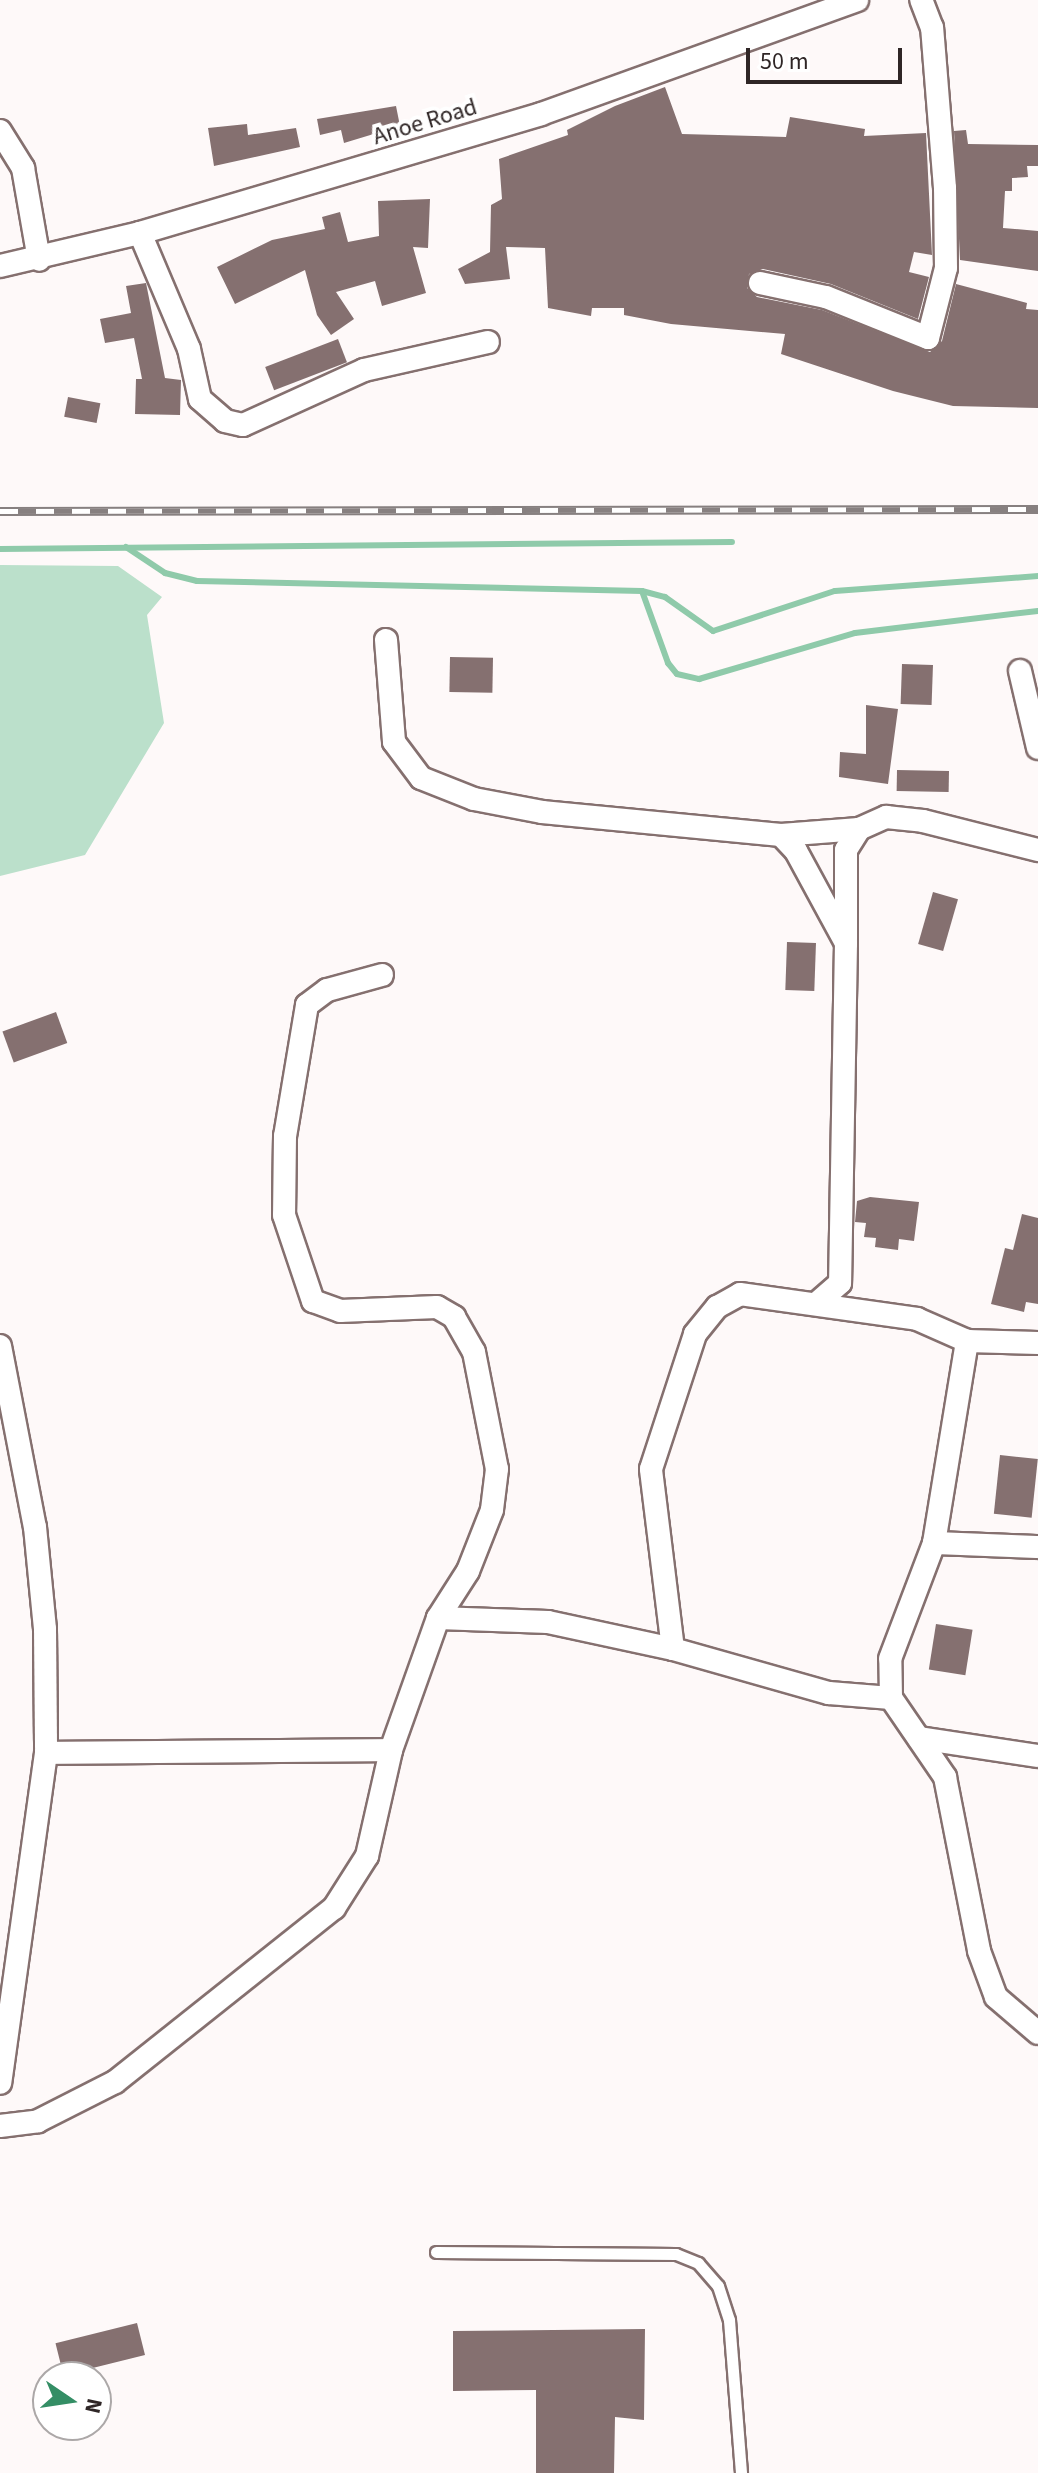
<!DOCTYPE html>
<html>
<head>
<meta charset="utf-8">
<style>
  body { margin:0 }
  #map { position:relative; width:1038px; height:2473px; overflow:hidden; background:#fef9f9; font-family:"Source Sans 3",sans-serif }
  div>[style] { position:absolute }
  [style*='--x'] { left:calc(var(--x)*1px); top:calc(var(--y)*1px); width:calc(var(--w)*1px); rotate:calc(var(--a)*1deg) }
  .green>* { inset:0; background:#bbe0cb }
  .stream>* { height:6px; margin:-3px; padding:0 3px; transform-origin:3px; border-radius:3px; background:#8fcaaa }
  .building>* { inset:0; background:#857070; transform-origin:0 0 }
  .roads { filter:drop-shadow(2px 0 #85706f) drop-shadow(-2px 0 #85706f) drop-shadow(0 2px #85706f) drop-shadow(0 -2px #85706f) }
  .lane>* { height:11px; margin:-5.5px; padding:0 5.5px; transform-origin:5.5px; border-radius:5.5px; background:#fff }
  .street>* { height:22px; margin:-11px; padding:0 11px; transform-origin:11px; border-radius:11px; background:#fff }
  .rail>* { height:9px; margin-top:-4.5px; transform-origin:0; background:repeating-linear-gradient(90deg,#fff 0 18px,#878080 0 36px); box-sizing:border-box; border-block:2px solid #878080 }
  span { translate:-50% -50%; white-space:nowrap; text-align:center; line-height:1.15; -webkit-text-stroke:8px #fff; paint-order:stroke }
  .street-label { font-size:24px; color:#2f2626 }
  .north { position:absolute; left:32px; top:2361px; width:80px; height:80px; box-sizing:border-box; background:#fff; border:2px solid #aca8a8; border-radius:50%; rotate:103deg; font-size:22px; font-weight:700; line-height:32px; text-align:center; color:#2f2626 }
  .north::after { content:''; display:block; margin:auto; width:28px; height:36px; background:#348e65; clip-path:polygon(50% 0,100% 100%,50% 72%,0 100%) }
  .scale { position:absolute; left:746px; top:48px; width:156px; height:36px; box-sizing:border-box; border:4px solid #2f2626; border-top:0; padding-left:10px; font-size:24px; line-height:28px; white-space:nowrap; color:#2f2626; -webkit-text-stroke:6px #fff; paint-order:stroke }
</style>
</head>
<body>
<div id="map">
  <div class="green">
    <i style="clip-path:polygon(0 565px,118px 566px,162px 597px,147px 615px,164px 723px,85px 855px,0 876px)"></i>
  </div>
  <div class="stream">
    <i style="--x:126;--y:547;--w:47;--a:33.7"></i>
    <i style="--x:165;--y:573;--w:33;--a:14"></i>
    <i style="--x:197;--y:581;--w:445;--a:1.3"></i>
    <i style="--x:642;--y:591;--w:24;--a:15"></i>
    <i style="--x:665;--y:597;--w:59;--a:35.3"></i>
    <i style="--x:713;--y:631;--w:128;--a:-18.2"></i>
    <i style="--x:835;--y:591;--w:204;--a:-4.2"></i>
    <i style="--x:0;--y:549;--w:732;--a:-0.55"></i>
    <i style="--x:642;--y:591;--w:77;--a:70.1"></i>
    <i style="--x:668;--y:663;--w:14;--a:51"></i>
    <i style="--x:677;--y:674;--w:23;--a:13"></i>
    <i style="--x:699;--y:679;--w:163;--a:-16.4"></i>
    <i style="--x:855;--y:633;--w:184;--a:-6.9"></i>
  </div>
  <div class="building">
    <i style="clip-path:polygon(665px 87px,682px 134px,786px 137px,790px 117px,865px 129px,864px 136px,926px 133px,932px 255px,914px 252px,909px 272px,929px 277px,918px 319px,831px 284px,763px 269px,749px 274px,747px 288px,757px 297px,822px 310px,930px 352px,942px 341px,956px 284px,1027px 303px,1026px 309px,1038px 310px,1038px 408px,953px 406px,893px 391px,781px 354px,785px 334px,671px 324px,624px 315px,624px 308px,592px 308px,591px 316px,548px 308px,545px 248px,506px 247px,510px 279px,465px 284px,458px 269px,490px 252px,491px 205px,502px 199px,499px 159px,568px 135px,567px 130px,615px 106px)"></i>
    <i style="clip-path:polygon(396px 106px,400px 126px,344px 143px,341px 130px,320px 135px,317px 119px)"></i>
    <i style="clip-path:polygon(247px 124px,248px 135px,296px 128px,300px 147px,214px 166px,208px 128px)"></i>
    <i style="clip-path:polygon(966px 130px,968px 144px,1038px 145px,1038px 166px,1027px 166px,1028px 177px,1012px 178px,1012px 191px,1005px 191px,1003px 228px,1038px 231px,1038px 271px,960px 260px,954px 131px)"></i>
    <i style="clip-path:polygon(430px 199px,428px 248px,413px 247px,426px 293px,382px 306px,375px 281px,336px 292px,354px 319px,331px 335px,317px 315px,305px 270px,235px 304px,217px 267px,272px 240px,325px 229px,322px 217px,340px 212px,348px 242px,379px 236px,378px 201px)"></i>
    <i style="clip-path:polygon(146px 283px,165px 378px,181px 380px,180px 415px,135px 414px,136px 379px,142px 379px,134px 338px,105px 343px,100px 319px,131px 313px,126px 286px)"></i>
    <i style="left:338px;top:339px;width:25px;height:78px;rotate:69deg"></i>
    <i style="left:68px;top:397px;width:33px;height:20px;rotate:11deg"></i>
    <i style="left:450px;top:657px;width:43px;height:35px;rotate:1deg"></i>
    <i style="left:902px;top:664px;width:31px;height:40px;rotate:2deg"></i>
    <i style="clip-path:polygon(866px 705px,898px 709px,888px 784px,839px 777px,840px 752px,866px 754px)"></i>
    <i style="left:897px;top:770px;width:52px;height:21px;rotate:1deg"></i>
    <i style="left:933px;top:892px;width:26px;height:54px;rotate:16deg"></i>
    <i style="left:787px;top:942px;width:29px;height:48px;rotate:2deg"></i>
    <i style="left:56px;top:1012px;width:33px;height:57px;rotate:70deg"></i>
    <i style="clip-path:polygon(870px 1197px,919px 1202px,914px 1241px,899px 1239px,898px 1250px,875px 1247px,876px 1238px,864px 1237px,866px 1223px,855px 1222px,857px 1201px)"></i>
    <i style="clip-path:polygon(1022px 1214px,1038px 1218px,1038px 1304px,1026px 1302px,1024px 1312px,991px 1304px,1005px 1248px,1013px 1250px)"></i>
    <i style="left:1000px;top:1455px;width:38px;height:59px;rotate:6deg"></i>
    <i style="left:936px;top:1624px;width:37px;height:46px;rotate:9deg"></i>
    <i style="left:137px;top:2323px;width:33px;height:84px;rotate:76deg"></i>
    <i style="clip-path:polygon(645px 2329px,644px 2420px,615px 2417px,614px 2473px,536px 2473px,536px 2390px,453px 2391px,453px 2331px)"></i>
  </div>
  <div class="roads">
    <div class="lane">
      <i style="--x:436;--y:2252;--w:240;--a:0.5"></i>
      <i style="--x:676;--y:2254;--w:24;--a:22"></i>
      <i style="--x:698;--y:2263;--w:30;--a:49"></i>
      <i style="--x:718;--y:2286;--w:36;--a:72"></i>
      <i style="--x:729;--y:2320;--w:153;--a:85.5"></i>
    </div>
    <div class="street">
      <i style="--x:0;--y:131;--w:44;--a:58.1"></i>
      <i style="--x:23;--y:168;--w:93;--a:80.1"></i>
      <i style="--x:140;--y:233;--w:126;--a:67.1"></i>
      <i style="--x:189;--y:349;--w:51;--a:77.6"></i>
      <i style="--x:200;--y:399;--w:33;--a:41"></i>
      <i style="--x:225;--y:421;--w:18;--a:13"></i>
      <i style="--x:243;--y:425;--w:133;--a:-24.4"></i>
      <i style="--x:364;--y:370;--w:127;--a:-12.7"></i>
      <i style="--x:0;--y:266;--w:144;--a:-13.3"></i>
      <i style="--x:140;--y:233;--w:418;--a:-16.5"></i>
      <i style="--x:541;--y:114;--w:336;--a:-19.8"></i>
      <i style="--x:760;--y:283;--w:67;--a:12"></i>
      <i style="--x:826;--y:297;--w:110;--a:21.9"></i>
      <i style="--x:928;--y:338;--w:72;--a:-75.6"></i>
      <i style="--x:946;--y:268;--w:80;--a:-90.7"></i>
      <i style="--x:945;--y:188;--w:161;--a:-94.6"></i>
      <i style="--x:932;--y:28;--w:30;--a:-111"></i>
      <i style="--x:386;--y:640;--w:102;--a:85.5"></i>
      <i style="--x:394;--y:742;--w:45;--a:53.1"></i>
      <i style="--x:421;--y:778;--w:57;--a:21.6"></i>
      <i style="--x:474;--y:799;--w:69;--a:10.8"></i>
      <i style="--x:542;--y:812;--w:240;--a:5.5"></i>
      <i style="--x:781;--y:835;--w:22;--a:47"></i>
      <i style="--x:796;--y:851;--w:105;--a:61.5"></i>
      <i style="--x:846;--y:943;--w:340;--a:91"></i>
      <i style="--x:840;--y:1283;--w:32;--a:139"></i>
      <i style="--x:1020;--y:671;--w:79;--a:76.8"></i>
      <i style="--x:781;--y:835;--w:78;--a:-4.4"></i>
      <i style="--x:846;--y:939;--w:89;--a:-90"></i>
      <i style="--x:846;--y:850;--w:25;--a:-58"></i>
      <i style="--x:859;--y:829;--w:30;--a:-24"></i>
      <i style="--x:886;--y:817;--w:37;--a:6"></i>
      <i style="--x:923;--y:821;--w:119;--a:14.2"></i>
      <i style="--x:382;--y:975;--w:57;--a:164.7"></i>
      <i style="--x:327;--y:990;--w:25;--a:143"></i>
      <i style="--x:307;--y:1005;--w:133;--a:99.5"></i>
      <i style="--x:285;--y:1136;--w:79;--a:90.7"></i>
      <i style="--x:284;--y:1215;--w:91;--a:71.4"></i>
      <i style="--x:313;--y:1301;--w:29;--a:20"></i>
      <i style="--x:340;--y:1311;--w:97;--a:-2.4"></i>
      <i style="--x:437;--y:1307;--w:20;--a:30"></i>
      <i style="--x:454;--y:1317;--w:40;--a:60.3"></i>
      <i style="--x:474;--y:1352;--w:119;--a:78.9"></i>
      <i style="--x:497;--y:1469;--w:41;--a:97"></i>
      <i style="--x:492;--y:1510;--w:66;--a:111.5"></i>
      <i style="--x:468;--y:1571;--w:56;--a:122.6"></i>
      <i style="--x:0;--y:1346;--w:184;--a:79.1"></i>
      <i style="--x:35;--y:1527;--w:102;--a:84.4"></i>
      <i style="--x:45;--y:1629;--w:124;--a:89.5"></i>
      <i style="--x:46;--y:1753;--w:333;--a:97.9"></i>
      <i style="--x:934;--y:1543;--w:104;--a:2.2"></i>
      <i style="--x:673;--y:1649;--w:162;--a:15.8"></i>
      <i style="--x:829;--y:1693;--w:62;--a:4.6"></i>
      <i style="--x:891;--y:1698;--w:39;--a:-91"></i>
      <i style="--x:890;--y:1659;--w:124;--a:-69.2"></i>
      <i style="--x:934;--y:1543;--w:205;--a:-80.7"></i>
      <i style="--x:891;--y:1698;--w:96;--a:55.6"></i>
      <i style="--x:945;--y:1777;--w:177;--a:78.9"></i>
      <i style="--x:979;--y:1951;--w:49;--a:69.7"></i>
      <i style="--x:996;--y:1997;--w:55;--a:40.6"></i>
      <i style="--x:919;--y:1738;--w:120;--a:8.6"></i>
      <i style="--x:46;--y:1753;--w:345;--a:-0.5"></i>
      <i style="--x:0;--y:2126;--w:38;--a:-7"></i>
      <i style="--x:38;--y:2121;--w:86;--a:-26.9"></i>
      <i style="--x:115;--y:2082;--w:280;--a:-38.5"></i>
      <i style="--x:334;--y:1908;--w:62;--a:-57.6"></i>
      <i style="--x:367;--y:1856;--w:109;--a:-77.2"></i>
      <i style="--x:391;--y:1750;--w:140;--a:-70.4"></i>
      <i style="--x:438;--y:1618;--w:110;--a:2.1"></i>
      <i style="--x:548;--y:1622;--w:128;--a:12.2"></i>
      <i style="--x:673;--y:1649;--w:181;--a:-97"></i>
      <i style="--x:651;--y:1469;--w:142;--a:-71.9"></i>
      <i style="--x:695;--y:1334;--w:35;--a:-51"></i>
      <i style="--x:717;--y:1307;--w:26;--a:-29"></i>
      <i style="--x:740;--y:1294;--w:179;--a:8"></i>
      <i style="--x:917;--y:1319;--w:55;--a:23.7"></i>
      <i style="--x:967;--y:1341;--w:71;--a:1.6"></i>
    </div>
  </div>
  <div class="rail">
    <i style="--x:0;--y:511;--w:1038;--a:-0.11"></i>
  </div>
  <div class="street-label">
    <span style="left:425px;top:122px;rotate:-17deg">Anoe Road</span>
  </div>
  <div class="north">N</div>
  <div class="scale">50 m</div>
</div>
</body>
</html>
